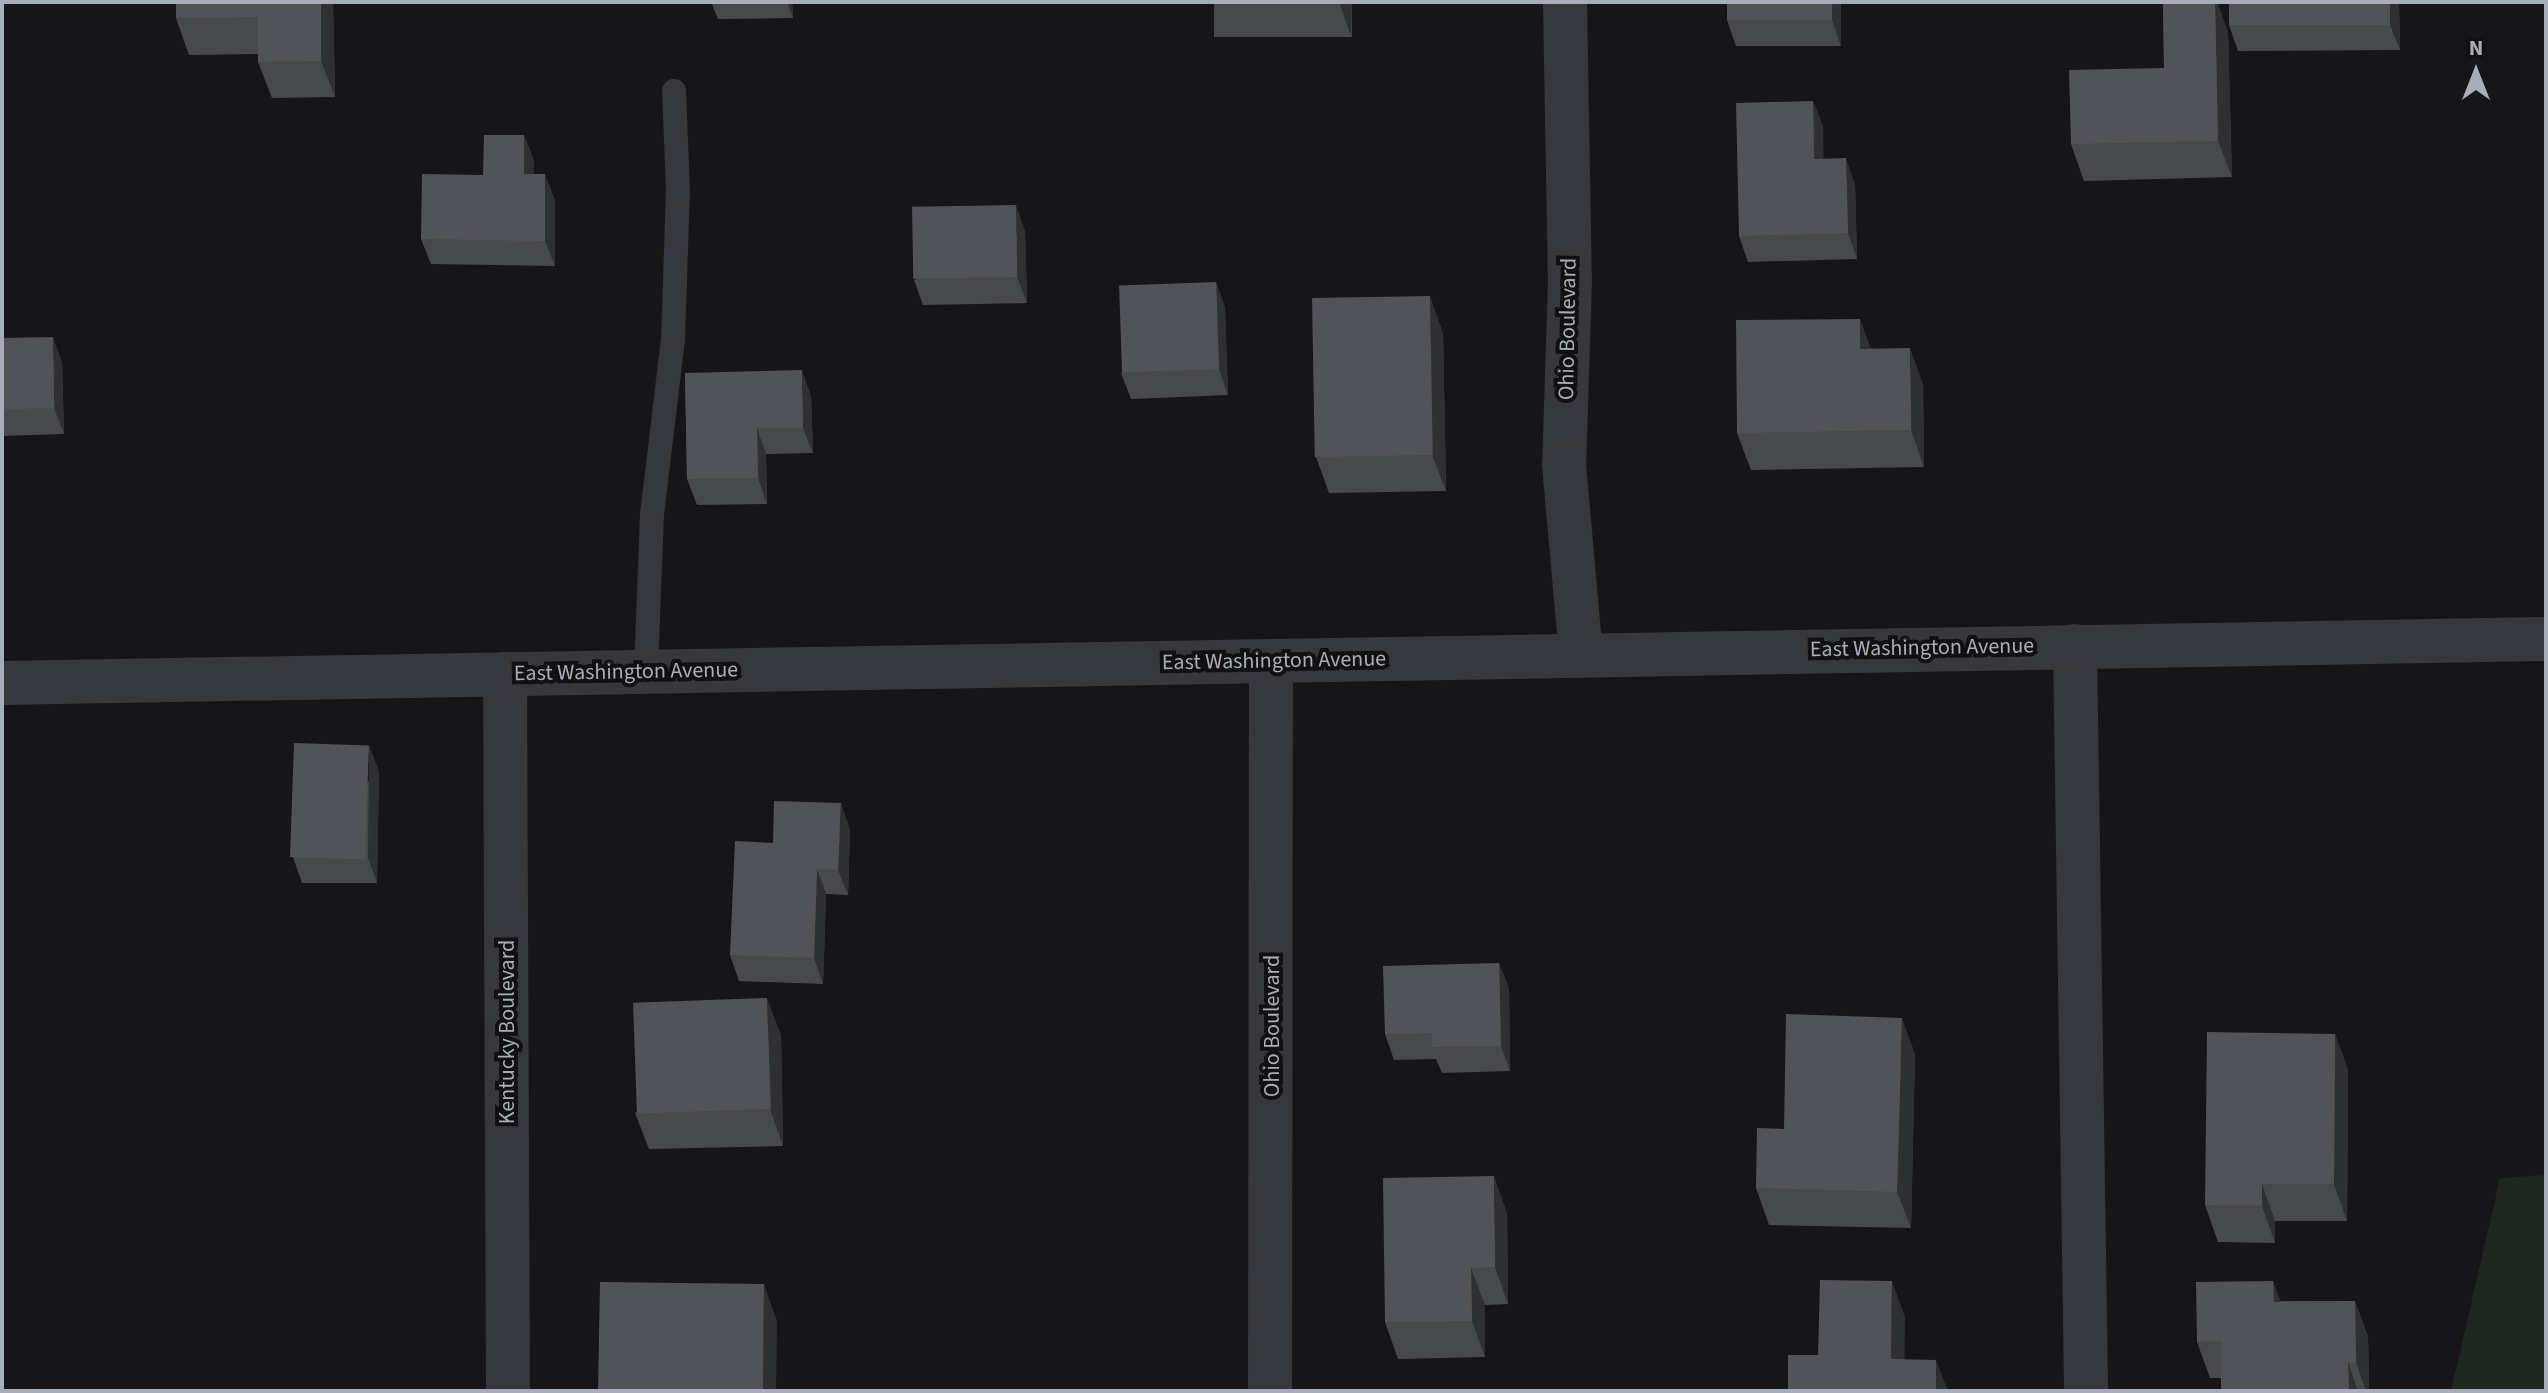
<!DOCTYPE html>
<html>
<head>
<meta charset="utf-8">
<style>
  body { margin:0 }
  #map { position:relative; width:2548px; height:1393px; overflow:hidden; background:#161618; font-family:"Source Sans 3",sans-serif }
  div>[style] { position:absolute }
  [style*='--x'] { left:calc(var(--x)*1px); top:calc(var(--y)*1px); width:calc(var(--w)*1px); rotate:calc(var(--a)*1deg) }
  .green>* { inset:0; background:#1e261f }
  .service>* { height:24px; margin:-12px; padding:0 12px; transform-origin:12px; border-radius:12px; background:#37383d }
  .minor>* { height:44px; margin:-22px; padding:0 22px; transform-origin:22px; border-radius:22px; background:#37383d }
  .tertiary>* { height:44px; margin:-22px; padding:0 22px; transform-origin:22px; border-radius:22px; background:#37383d }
  .wall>* { inset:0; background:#47494d; transform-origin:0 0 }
  .shaded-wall>* { inset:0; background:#2f3033 }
  .building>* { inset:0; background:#525359; transform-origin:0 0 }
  span { translate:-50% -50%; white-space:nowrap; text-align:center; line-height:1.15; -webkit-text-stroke:8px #111113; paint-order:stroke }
  .street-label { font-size:22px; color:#a8adb8 }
  .frame { position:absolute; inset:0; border:4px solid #a8adb8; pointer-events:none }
  .north { position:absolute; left:2436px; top:32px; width:80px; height:80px; -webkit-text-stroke:6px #111113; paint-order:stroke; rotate:0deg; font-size:22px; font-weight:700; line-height:32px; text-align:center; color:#a8adb8 }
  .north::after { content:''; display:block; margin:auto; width:28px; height:36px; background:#a8adb8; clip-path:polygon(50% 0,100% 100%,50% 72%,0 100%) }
</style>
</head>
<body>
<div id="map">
  <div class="green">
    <i style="clip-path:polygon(2546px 1175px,2546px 1391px,2451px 1391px,2500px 1178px)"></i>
  </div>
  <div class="service">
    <i style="--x:646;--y:671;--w:156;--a:-87.8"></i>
    <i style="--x:652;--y:515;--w:176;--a:-83.2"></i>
    <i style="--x:673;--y:340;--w:150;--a:-88.1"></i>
    <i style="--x:678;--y:190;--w:99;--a:-92.3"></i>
  </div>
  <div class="minor">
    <i style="--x:1565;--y:2;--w:277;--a:89"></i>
    <i style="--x:1570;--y:279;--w:186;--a:91.8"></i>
    <i style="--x:1564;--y:465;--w:191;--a:84.9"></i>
    <i style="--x:2075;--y:646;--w:745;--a:89.15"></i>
    <i style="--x:505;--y:674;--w:717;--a:89.76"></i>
    <i style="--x:1270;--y:1391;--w:730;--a:-89.92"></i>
  </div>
  <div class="tertiary">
    <i style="--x:2;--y:683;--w:2544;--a:-0.99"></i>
  </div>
  <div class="wall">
    <i style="clip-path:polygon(333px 2px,335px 97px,272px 98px,258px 62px,258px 54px,189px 55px,176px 18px)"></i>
    <i style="clip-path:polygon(711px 2px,792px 2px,793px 18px,718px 19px)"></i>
    <i style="left:1214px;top:2px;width:138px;height:35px"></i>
    <i style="clip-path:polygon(1841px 2px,1841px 46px,1736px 46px,1727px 20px)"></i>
    <i style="clip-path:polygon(2163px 2px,2217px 2px,2228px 33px,2232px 177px,2084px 181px,2071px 144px,2164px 68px)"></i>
    <i style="clip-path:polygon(2229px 2px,2399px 2px,2400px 50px,2238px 51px,2229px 25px)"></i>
    <i style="clip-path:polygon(1813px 101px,1823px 126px,1823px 159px,1855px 184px,1857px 259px,1748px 262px,1739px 236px)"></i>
    <i style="clip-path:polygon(524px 135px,534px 161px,533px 174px,555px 200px,555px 266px,431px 264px,421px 239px,483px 175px)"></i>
    <i style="clip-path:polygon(1025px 231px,1027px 303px,923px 305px,914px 280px)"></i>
    <i style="clip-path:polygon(1216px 282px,1225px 308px,1228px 395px,1131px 399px,1121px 373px)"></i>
    <i style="clip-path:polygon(1443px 333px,1446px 491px,1329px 493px,1316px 457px)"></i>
    <i style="clip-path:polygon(2px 338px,62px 362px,64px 434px,2px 436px)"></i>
    <i style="clip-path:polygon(1871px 348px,1923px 384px,1924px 467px,1751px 470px,1737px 433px)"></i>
    <i style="clip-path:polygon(685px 373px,811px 396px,813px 453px,766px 454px,767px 504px,697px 505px,687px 479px)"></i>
    <i style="clip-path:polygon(379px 771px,377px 883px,302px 883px,293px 857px)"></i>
    <i style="clip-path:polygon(850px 829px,848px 895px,826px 894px,823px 984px,739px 981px,730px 955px,773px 843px)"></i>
    <i style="clip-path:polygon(1499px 963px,1509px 989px,1510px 1071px,1442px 1073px,1436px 1059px,1394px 1060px,1385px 1034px)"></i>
    <i style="clip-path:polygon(2335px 1034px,2348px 1070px,2347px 1221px,2275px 1221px,2275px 1243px,2218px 1242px,2205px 1205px)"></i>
    <i style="clip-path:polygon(781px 1035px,783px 1146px,649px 1149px,635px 1113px)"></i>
    <i style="clip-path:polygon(1915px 1054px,1911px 1228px,1769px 1225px,1756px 1188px,1784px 1129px)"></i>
    <i style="clip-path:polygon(1507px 1213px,1508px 1304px,1485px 1305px,1485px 1357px,1398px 1359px,1385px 1322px)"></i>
    <i style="clip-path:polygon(2273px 1281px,2280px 1301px,2355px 1301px,2368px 1337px,2369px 1391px,2221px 1391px,2221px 1378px,2210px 1378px,2197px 1342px)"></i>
  </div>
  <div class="shaded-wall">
    <i style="clip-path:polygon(321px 2px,333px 2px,335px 97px,321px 61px)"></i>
    <i style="clip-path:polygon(787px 2px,792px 2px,793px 18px)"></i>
    <i style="clip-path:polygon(1339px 2px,1352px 2px,1351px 36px)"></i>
    <i style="clip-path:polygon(1832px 2px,1841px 2px,1841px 46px,1832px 20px)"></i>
    <i style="clip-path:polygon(2215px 2px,2217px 2px,2228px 33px,2232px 177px,2218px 141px)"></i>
    <i style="clip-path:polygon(2390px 2px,2399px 2px,2400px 50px,2390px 25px)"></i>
    <i style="clip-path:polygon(1813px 101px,1823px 126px,1824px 185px,1814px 159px)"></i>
    <i style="clip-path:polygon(524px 135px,534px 161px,533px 200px,524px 174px)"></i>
    <i style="clip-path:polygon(1846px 158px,1855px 184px,1857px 259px,1848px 233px)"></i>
    <i style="clip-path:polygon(545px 174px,555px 200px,555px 266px,545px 241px)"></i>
    <i style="clip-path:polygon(1016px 205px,1025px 231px,1027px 303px,1017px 277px)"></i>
    <i style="clip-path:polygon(1216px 282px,1225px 308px,1228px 395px,1219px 369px)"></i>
    <i style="clip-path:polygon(1430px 296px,1443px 333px,1446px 491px,1432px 455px)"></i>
    <i style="clip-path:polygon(1860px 319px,1873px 355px,1860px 349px)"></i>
    <i style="clip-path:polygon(53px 337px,62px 362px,64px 434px,54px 408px)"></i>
    <i style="clip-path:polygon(1910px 348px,1923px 384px,1924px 467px,1911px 430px)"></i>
    <i style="clip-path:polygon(802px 370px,811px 396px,813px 453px,803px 428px)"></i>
    <i style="clip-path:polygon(757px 428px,766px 454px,767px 504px,758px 478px)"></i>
    <i style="clip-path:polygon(369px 745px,379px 771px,377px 883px,368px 858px)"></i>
    <i style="clip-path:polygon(841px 803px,850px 829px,848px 895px,838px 870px)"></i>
    <i style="clip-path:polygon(817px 869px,826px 894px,823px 984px,814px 958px)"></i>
    <i style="clip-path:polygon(1499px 963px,1509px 989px,1510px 1071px,1501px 1046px)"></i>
    <i style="clip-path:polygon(767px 998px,781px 1035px,783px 1146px,770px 1109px)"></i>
    <i style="clip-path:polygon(1902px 1018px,1915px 1054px,1911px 1228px,1897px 1192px)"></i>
    <i style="clip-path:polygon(2335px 1034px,2348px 1070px,2347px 1221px,2334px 1184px)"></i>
    <i style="clip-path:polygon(1494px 1176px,1507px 1213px,1508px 1304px,1495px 1267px)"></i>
    <i style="clip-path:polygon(2262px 1184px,2275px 1221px,2275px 1243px,2262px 1206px)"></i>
    <i style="clip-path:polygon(1471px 1268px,1485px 1305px,1485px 1357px,1472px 1321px)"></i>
    <i style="clip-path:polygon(1892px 1281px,1905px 1317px,1904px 1391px,1891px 1359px)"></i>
    <i style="clip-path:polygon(2273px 1281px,2286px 1317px,2274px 1302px)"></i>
    <i style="clip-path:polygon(764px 1284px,777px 1321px,776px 1391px,763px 1391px)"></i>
    <i style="clip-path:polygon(2355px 1301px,2368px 1337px,2369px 1391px,2366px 1391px,2356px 1362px)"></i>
    <i style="clip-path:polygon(1936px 1360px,1948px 1391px,1936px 1391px)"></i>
    <i style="clip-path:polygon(2348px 1362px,2358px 1391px,2349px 1391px)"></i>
  </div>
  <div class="building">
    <i style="clip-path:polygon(176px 2px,321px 2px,321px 61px,258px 62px,258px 17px,176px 18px)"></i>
    <i style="left:1727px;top:2px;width:105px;height:18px"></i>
    <i style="clip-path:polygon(2163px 2px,2215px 2px,2218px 141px,2071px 144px,2069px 70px,2164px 68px)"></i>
    <i style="left:2229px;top:2px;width:161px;height:23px"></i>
    <i style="clip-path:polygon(1813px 101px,1814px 159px,1846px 158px,1848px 233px,1739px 236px,1736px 103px)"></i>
    <i style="clip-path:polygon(484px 135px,524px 135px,524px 174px,545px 174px,545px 241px,421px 239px,422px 174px,483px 175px)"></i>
    <i style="left:1016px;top:205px;width:72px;height:104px;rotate:89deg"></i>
    <i style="left:1216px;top:282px;width:87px;height:97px;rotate:88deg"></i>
    <i style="left:1430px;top:296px;width:159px;height:118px;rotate:89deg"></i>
    <i style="clip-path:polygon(1860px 319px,1860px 349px,1910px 348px,1911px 430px,1737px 433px,1736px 320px)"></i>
    <i style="left:53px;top:337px;width:71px;height:51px;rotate:89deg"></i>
    <i style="clip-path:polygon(802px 370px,803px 428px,757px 428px,758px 478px,687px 479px,685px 373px)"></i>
    <i style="left:294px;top:743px;width:75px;height:114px;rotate:2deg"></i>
    <i style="clip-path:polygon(774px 801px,841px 803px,838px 870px,817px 869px,814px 958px,730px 955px,735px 841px,773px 843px)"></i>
    <i style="clip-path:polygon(1499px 963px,1501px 1046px,1432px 1047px,1432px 1033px,1385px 1034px,1383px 966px)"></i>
    <i style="left:767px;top:998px;width:111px;height:134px;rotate:88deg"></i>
    <i style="clip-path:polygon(1786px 1014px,1902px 1018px,1897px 1192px,1756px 1188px,1757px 1128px,1784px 1129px)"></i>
    <i style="clip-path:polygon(2207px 1032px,2335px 1034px,2334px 1184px,2262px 1184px,2262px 1206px,2205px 1205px)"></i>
    <i style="clip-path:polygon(1494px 1176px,1495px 1267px,1471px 1268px,1472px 1321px,1385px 1322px,1383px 1178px)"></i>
    <i style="clip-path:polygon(1820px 1280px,1892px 1281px,1891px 1359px,1936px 1360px,1936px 1391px,1788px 1391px,1788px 1355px,1818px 1355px)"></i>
    <i style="clip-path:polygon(2273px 1281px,2274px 1302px,2355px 1301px,2356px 1362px,2348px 1362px,2349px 1391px,2221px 1391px,2221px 1341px,2197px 1342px,2196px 1282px)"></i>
    <i style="clip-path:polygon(600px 1282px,764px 1284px,763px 1391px,682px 1390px,682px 1391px,598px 1391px)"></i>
  </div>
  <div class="street-label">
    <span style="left:1568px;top:329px;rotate:-89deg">Ohio Boulevard</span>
    <span style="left:1922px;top:648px;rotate:-1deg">East Washington Avenue</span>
    <span style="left:1274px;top:661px;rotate:-1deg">East Washington Avenue</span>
    <span style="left:626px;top:672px;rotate:-1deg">East Washington Avenue</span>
    <span style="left:1273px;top:1026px;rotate:-90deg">Ohio Boulevard</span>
    <span style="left:508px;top:1032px;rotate:-90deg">Kentucky Boulevard</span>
  </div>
  <div class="frame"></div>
  <div class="north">N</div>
</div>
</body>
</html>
